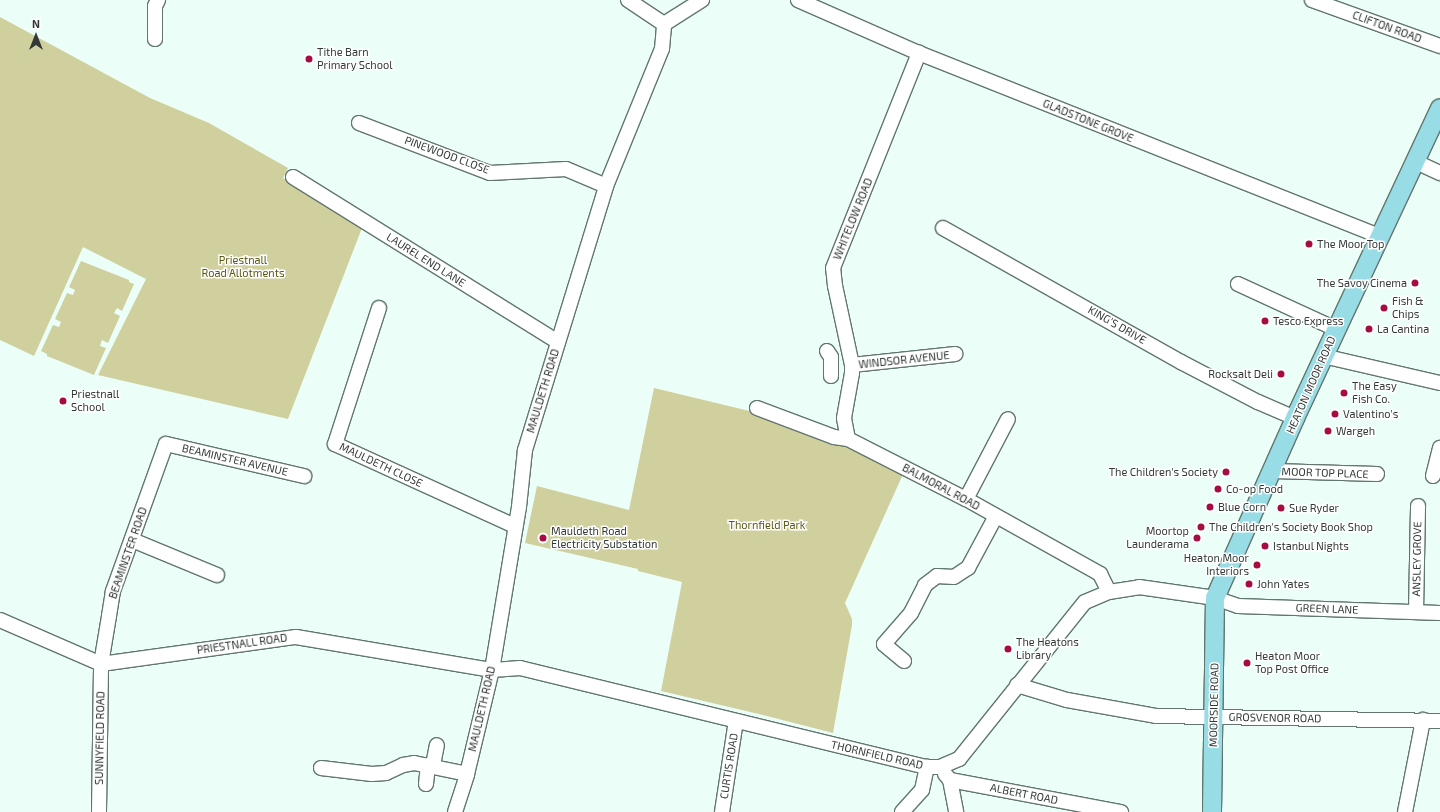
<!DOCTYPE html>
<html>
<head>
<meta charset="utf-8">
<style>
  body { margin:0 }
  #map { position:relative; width:1440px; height:812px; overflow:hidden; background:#ecfef8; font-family:"Exo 2",sans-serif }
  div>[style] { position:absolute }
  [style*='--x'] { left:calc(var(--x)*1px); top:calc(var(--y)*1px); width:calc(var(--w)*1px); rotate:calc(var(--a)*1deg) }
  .green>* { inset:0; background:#d0d09e }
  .roads { filter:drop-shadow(1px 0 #62766f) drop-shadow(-1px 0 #62766f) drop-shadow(0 1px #62766f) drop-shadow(0 -1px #62766f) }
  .minor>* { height:14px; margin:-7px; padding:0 7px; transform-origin:7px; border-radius:7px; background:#fff }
  .major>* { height:18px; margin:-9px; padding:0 9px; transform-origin:9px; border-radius:9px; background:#98dde5 }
  .dots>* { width:11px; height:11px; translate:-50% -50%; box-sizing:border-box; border:2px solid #fff; border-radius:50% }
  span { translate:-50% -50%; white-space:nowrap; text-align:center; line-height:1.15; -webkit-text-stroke:3px #fff; paint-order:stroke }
  .street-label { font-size:11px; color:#323a37 }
  .poi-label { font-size:11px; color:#323a37 }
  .left { translate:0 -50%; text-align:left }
  .right { translate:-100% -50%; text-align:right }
  .park-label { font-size:11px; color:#5a5812 }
  .north { position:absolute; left:16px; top:16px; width:40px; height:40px; -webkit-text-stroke:3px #fff; paint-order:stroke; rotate:0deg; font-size:11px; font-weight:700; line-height:16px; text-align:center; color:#323a37 }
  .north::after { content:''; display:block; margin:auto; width:14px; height:18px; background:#323a37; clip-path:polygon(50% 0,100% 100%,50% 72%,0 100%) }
</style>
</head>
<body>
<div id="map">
  <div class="green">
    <i style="clip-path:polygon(0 17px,150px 98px,209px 123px,288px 168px,283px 178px,362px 228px,288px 419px,98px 375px,146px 279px,83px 247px,34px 356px,0 340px)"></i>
    <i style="clip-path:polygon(81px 261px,129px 280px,129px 282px,134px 284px,122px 311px,117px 308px,114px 313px,120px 316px,108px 343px,102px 340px,100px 346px,106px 348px,94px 375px,47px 356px,47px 354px,41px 351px,53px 325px,59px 327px,61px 322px,55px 319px,67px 293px,73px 295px,75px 290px,69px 287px)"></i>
    <i style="clip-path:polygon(654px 388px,762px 414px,847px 446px,904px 472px,845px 603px,852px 619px,852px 625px,833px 733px,763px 715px,661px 691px,682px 582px,638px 571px,638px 569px,525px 543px,537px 486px,629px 510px)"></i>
  </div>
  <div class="roads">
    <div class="minor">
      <i style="--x:628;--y:0;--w:43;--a:33.7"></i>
      <i style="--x:798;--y:0;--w:132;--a:23.7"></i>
      <i style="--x:919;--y:53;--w:495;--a:21.7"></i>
      <i style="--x:1312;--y:0;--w:136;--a:19.8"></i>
      <i style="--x:664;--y:24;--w:45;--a:-32.3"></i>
      <i style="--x:155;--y:39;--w:33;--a:-90"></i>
      <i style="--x:155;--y:6;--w:7;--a:-63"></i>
      <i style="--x:359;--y:123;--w:140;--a:20.9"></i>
      <i style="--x:490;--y:173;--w:76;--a:-3"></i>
      <i style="--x:566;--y:169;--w:43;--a:23"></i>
      <i style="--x:1414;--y:161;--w:29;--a:25"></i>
      <i style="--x:293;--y:177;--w:312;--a:31.9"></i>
      <i style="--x:943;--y:228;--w:273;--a:29.4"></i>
      <i style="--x:1181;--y:362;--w:87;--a:27.5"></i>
      <i style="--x:1258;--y:402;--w:40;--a:23.4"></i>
      <i style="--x:1238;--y:284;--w:108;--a:24.7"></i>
      <i style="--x:379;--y:308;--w:143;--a:107.9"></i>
      <i style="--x:335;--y:444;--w:198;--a:24.5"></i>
      <i style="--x:827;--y:351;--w:7;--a:56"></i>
      <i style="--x:831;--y:357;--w:19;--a:90"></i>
      <i style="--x:1323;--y:356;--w:120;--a:13"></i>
      <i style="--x:852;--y:365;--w:104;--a:-6.1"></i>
      <i style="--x:757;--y:408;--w:82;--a:20.6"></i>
      <i style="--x:834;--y:437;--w:14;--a:8"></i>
      <i style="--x:848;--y:439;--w:132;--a:27"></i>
      <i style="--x:966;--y:499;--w:154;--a:29.2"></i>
      <i style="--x:1100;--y:574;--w:20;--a:63"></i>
      <i style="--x:848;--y:439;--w:21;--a:-101"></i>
      <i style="--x:844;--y:418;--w:46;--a:-79.9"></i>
      <i style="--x:852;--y:373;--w:8;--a:-90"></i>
      <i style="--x:852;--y:365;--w:81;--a:-102.1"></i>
      <i style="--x:835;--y:286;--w:18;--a:-96"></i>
      <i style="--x:833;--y:268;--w:232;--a:-68.2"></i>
      <i style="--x:1273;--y:471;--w:104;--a:1.7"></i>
      <i style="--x:1433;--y:476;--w:29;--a:-76"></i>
      <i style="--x:966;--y:499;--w:90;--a:-62.3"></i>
      <i style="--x:132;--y:540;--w:92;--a:22.4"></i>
      <i style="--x:1416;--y:612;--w:106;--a:-88.9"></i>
      <i style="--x:0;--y:620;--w:110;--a:23.5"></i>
      <i style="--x:101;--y:664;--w:197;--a:-7.9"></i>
      <i style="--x:296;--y:637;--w:199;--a:9.6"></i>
      <i style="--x:492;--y:670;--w:28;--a:-4"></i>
      <i style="--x:520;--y:668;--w:419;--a:13.7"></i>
      <i style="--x:927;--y:767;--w:13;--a:0"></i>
      <i style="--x:940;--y:767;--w:21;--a:-23"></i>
      <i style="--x:959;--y:759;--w:201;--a:-51.3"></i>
      <i style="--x:1085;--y:602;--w:26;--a:-23"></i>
      <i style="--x:1109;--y:592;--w:30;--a:-9"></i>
      <i style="--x:1139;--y:587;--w:77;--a:8.2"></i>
      <i style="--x:1215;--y:598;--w:24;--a:19"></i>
      <i style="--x:1238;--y:606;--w:202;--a:2"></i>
      <i style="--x:904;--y:661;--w:26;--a:-140"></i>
      <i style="--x:884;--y:644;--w:41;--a:-48.9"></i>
      <i style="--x:911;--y:613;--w:31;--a:-63"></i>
      <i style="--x:925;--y:585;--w:15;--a:-37"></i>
      <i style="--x:937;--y:576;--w:17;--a:3"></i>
      <i style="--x:954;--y:577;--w:17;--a:-33"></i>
      <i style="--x:968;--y:568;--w:59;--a:-61.7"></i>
      <i style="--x:1017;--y:685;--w:52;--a:16.7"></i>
      <i style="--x:1067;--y:700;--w:90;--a:10.2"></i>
      <i style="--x:1156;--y:716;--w:284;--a:1"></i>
      <i style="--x:433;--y:765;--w:20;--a:-79"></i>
      <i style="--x:321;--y:768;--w:51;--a:6.7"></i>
      <i style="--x:372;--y:774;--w:14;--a:-4"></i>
      <i style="--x:386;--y:773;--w:19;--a:-25"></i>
      <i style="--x:403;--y:765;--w:11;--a:-10"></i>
      <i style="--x:414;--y:763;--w:54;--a:11.7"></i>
      <i style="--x:945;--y:774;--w:8;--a:50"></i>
      <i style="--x:950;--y:780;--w:33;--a:79"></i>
      <i style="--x:950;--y:780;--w:174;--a:10.6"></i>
      <i style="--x:426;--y:784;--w:19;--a:-84"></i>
      <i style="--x:99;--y:812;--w:148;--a:-89.2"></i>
      <i style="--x:101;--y:664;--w:49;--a:-80.5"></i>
      <i style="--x:109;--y:616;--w:25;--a:-81"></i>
      <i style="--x:113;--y:591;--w:156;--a:-70.2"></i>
      <i style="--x:166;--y:444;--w:142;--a:13.1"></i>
      <i style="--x:455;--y:812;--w:40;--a:-72"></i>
      <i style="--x:467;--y:774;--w:107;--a:-76.5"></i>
      <i style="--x:492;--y:670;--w:165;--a:-80.6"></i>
      <i style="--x:519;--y:507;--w:57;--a:-84"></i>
      <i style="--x:525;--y:450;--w:276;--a:-72.9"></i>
      <i style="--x:606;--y:186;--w:148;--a:-67.8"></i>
      <i style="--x:662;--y:49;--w:25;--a:-85"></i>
      <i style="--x:722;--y:812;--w:92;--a:-81.3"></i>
      <i style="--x:902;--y:812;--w:30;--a:-48"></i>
      <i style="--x:922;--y:790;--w:24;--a:-78"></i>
      <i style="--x:1405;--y:812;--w:94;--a:-78.9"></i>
    </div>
    <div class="major">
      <i style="--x:1212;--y:812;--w:214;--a:-89.2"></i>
      <i style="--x:1215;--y:598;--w:197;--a:-66"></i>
      <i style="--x:1295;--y:418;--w:342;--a:-64.9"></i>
    </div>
  </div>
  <div class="dots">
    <i style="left:309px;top:59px;background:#a50c42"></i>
    <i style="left:1309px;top:244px;background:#a50c42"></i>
    <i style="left:1415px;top:283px;background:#a50c42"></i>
    <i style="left:1384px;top:308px;background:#a50c42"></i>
    <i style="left:1265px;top:321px;background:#a50c42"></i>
    <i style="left:1369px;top:329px;background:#a50c42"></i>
    <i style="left:1281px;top:374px;background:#a50c42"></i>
    <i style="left:1344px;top:393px;background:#a50c42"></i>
    <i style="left:63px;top:401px;background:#a50c42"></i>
    <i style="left:1335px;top:414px;background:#a50c42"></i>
    <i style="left:1328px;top:431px;background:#a50c42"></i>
    <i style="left:1226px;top:472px;background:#a50c42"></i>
    <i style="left:1218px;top:489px;background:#a50c42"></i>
    <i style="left:1210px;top:507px;background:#a50c42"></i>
    <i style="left:1281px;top:508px;background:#a50c42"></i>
    <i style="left:1201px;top:527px;background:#a50c42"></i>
    <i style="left:543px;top:538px;background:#a50c42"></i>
    <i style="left:1197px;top:538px;background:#a50c42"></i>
    <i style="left:1265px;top:546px;background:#a50c42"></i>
    <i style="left:1257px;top:565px;background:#a50c42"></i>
    <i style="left:1249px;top:584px;background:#a50c42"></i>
    <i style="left:1008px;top:649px;background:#a50c42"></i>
    <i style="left:1247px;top:663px;background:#a50c42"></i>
  </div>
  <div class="street-label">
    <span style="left:1387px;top:27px;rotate:20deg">CLIFTON ROAD</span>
    <span style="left:1088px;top:121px;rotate:22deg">GLADSTONE GROVE</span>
    <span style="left:447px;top:155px;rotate:20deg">PINEWOOD CLOSE</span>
    <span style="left:853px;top:219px;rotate:-68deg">WHITELOW ROAD</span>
    <span style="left:426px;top:260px;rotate:32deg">LAUREL END LANE</span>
    <span style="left:1117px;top:325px;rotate:30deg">KING'S DRIVE</span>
    <span style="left:904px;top:360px;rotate:-6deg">WINDSOR AVENUE</span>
    <span style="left:1311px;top:385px;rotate:-66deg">HEATON MOOR ROAD</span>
    <span style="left:543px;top:391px;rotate:-73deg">MAULDETH ROAD</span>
    <span style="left:235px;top:460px;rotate:13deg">BEAMINSTER AVENUE</span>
    <span style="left:381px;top:465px;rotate:25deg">MAULDETH CLOSE</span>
    <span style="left:1325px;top:473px;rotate:2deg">MOOR TOP PLACE</span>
    <span style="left:941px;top:487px;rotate:28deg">BALMORAL ROAD</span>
    <span style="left:128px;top:553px;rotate:-71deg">BEAMINSTER ROAD</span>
    <span style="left:1417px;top:559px;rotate:-89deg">ANSLEY GROVE</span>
    <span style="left:1327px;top:609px;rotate:2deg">GREEN LANE</span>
    <span style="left:242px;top:644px;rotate:-8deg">PRIESTNALL ROAD</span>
    <span style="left:1214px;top:705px;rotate:-89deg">MOORSIDE ROAD</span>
    <span style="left:482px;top:709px;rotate:-77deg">MAULDETH ROAD</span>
    <span style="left:1275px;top:718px;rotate:1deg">GROSVENOR ROAD</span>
    <span style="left:100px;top:738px;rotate:-89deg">SUNNYFIELD ROAD</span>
    <span style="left:877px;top:755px;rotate:13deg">THORNFIELD ROAD</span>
    <span style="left:729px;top:766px;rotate:-81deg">CURTIS ROAD</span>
    <span style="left:1024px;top:794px;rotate:11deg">ALBERT ROAD</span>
  </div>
  <div class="poi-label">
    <span class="left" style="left:317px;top:59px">Tithe Barn<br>Primary School</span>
    <span class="left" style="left:1317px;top:244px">The Moor Top</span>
    <span class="right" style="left:1407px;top:283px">The Savoy Cinema</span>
    <span class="left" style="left:1392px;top:308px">Fish &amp;<br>Chips</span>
    <span class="left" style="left:1273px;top:321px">Tesco Express</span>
    <span class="left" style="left:1377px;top:329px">La Cantina</span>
    <span class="right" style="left:1273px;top:374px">Rocksalt Deli</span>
    <span class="left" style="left:1352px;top:393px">The Easy<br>Fish Co.</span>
    <span class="left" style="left:71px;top:401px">Priestnall<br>School</span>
    <span class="left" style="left:1343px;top:414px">Valentino's</span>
    <span class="left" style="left:1336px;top:431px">Wargeh</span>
    <span class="right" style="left:1218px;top:472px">The Children's Society</span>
    <span class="left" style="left:1226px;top:489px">Co-op Food</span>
    <span class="left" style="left:1218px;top:507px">Blue Corn</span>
    <span class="left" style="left:1289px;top:508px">Sue Ryder</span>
    <span class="left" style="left:1209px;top:527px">The Children's Society Book Shop</span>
    <span class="left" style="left:551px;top:538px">Mauldeth Road<br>Electricity Substation</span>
    <span class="right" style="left:1189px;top:538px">Moortop<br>Launderama</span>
    <span class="left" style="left:1273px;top:546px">Istanbul Nights</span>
    <span class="right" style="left:1249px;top:565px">Heaton Moor<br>Interiors</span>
    <span class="left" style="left:1257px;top:584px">John Yates</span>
    <span class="left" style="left:1016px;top:649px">The Heatons<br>Library</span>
    <span class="left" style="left:1255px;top:663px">Heaton Moor<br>Top Post Office</span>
  </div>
  <div class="park-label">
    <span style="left:243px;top:267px">Priestnall<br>Road Allotments</span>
    <span style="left:767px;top:525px">Thornfield Park</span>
  </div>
  <div class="north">N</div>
</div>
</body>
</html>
